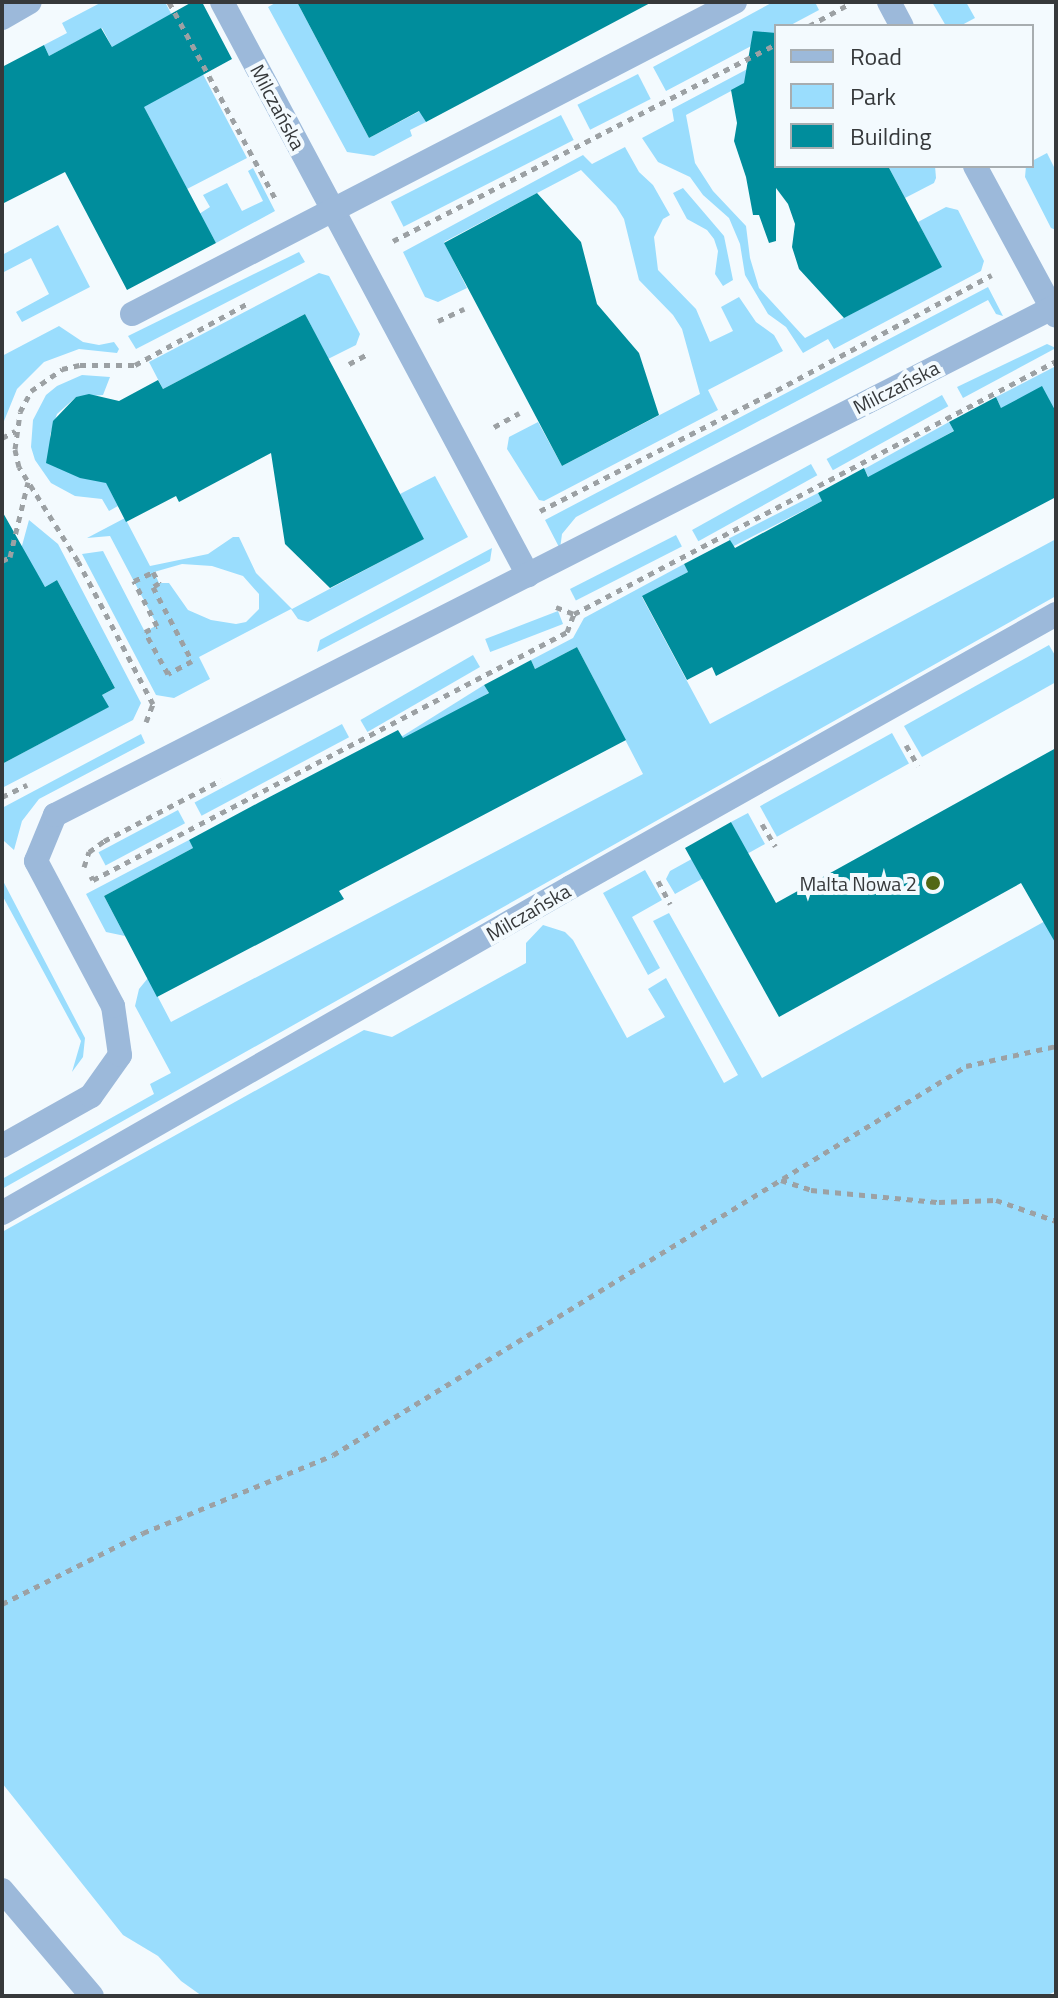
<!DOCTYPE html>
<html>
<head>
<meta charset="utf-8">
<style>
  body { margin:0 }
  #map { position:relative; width:1058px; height:1998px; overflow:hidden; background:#f3fafe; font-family:"Titillium Web",sans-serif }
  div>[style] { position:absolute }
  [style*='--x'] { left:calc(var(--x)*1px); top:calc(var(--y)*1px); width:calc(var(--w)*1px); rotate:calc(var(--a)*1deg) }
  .green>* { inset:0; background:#9addfd; transform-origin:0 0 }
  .building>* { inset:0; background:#008d9c }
  .path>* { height:5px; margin-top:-2.5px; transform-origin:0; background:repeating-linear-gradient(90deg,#9ca1a4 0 6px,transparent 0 12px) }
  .minor>* { height:24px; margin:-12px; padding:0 12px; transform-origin:12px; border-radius:12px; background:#9cb9da }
  .dots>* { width:22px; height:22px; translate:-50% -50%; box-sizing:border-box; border:4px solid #f3fafe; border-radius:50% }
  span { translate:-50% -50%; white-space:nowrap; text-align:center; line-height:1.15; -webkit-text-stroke:8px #f3fafe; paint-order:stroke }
  .street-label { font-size:20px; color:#36393b }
  .poi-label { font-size:20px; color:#36393b }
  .right { translate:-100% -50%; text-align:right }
  .frame { position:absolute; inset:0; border:4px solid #36393b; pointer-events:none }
  .legend { position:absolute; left:774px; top:24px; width:260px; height:144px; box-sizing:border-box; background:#f3fafe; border:2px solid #a7adb0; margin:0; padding:10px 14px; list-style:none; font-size:24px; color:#36393b }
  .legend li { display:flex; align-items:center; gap:16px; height:40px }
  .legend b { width:40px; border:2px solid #a7adb0 }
</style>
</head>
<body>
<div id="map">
  <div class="green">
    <i style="clip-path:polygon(102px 2px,165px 2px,247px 158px,187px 189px,102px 28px,49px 56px,44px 45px,67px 33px,62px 23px)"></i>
    <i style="clip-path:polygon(277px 2px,297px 2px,369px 138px,420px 111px,426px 122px,410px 130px,412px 136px,374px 156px,347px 152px,268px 7px)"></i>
    <i style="clip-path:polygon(773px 2px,815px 2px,819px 10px,789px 26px,776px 26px,776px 33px,666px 91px,653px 67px)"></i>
    <i style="clip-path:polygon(932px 2px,966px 2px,975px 18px,960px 26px,946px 26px)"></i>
    <i style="clip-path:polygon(776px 54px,776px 67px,686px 115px,695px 163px,713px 191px,746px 226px,750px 258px,759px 288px,805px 338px,941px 267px,918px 222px,946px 207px,958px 210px,984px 261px,981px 271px,834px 349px,828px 339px,803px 353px,786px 327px,768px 314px,745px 275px,740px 244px,729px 218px,703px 195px,690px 177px,658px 162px,642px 138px,674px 121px,672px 109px)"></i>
    <i style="left:638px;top:74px;width:28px;height:68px;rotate:63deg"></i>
    <i style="left:561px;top:115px;width:28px;height:191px;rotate:63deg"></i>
    <i style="clip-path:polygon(625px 147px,639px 172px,653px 185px,670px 215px,663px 219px,654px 237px,658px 270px,696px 309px,710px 342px,733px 331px,721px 307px,739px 297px,756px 322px,774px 335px,783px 351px,708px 390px,718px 410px,544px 501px,539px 500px,507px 449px,509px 437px,538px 422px,562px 466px,700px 394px,682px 329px,673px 315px,639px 280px,624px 219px,616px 206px,581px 170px,444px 242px,467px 288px,438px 302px,425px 297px,403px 252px,583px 155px,592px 164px)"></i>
    <i style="clip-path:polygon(1047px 153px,1056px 171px,1056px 230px,1051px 228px,1025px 177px,1026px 166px,1032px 166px,1032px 161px)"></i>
    <i style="clip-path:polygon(888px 166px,935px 166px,936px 178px,934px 183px,905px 198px)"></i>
    <i style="clip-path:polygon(253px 168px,275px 211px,216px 243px,199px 214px,210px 207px,203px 195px,227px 183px,242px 211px,263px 201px,248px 171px)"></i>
    <i style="clip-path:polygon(683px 188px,724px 236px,733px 280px,723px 286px,715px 274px,718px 251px,714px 239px,707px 230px,687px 219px,673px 193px)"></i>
    <i style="clip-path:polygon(58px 225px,90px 287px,22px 322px,16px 312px,49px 294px,31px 258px,2px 273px,2px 255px)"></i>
    <i style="clip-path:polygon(299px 252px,305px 262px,136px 349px,128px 336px)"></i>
    <i style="clip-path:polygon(319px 273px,329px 276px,360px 334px,356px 345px,328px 359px,305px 314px,163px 389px,149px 362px)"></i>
    <i style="clip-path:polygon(988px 287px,1003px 316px,996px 314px,988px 300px,742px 430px,576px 517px,562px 534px,560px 549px,545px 520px)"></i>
    <i style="clip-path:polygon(59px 326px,83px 342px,99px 345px,114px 342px,119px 349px,117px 353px,79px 349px,44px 362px,17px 389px,2px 426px,2px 356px)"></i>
    <i style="clip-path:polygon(1047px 344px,1056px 348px,963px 398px,957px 387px)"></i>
    <i style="clip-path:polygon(1056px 366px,1056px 412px,1001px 408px,996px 397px)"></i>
    <i style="clip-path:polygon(82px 375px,110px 377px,103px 395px,76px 397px,57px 414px,50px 435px,53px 454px,104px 478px,118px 506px,109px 511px,102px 499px,75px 496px,51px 483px,35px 460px,31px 447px,33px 420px,46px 395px,57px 386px)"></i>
    <i style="left:942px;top:395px;width:13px;height:132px;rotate:61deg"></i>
    <i style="left:949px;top:422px;width:10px;height:97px;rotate:61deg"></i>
    <i style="left:811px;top:464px;width:13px;height:136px;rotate:61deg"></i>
    <i style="clip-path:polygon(evenodd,435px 476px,468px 537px,308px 622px,298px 619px,291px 609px,199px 657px,210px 679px,174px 698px,156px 695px,82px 554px,103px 551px,145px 632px,157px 625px,110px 536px,87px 538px,125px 518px,150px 566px,208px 554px,233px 537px,239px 537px,256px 573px,292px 609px,423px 539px,400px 494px,435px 476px,182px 564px,212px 566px,243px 576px,259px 594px,259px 609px,246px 622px,236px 624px,211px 620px,188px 610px,169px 583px,159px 583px,154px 572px,182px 564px)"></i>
    <i style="left:818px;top:493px;width:9px;height:100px;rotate:63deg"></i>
    <i style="clip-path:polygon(29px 520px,58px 544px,141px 703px,133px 720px,2px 788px,2px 764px,108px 707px,102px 695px,115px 688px,57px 580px,45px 587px,37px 574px,14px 575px)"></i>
    <i style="left:676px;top:535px;width:13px;height:119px;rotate:63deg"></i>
    <i style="clip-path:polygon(1056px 539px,1056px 596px,2px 1189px,2px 1179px,154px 1094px,150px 1084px,171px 1073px,135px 1006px,139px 989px,148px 978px,171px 1022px,643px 774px,577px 647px,535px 669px,531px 660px,573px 638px,584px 618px,684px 564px,688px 572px,642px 597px,710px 724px)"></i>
    <i style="clip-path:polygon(492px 548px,490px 561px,317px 652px,320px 640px)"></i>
    <i style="left:558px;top:611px;width:14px;height:78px;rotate:69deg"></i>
    <i style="clip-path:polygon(1049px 645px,1056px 657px,1056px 682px,922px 757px,904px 726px)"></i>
    <i style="left:473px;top:655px;width:14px;height:130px;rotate:60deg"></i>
    <i style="left:484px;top:685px;width:9px;height:97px;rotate:58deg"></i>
    <i style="left:342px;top:724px;width:15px;height:167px;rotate:62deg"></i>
    <i style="left:892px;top:733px;width:35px;height:151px;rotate:61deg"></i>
    <i style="clip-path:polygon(141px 734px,145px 743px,39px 799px,22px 821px,14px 850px,4px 841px,2px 808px)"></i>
    <i style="left:178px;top:810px;width:15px;height:90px;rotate:62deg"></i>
    <i style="clip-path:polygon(748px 813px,765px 844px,675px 894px,666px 879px,670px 871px,737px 834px,731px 822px)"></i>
    <i style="clip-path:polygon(189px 840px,193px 848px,104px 896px,125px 936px,106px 932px,86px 894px)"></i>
    <i style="clip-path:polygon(645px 870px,662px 900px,632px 917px,660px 968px,648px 975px,603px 893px)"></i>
    <i style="clip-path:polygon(2px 879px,85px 1038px,83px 1057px,72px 1072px,81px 1041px,2px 895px)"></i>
    <i style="clip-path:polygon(669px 913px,762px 1078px,1056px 915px,1056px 1991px,1046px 1996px,202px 1996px,181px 1981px,158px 1956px,123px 1935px,2px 1783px,2px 1232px,364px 1030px,392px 1037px,526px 963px,526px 943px,543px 925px,565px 932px,573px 940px,627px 1038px,665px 1017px,648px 989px,666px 978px,724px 1083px,738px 1075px,653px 921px)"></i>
  </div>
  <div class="building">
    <i style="clip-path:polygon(192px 2px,202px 2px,232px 59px,144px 107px,216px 243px,127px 290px,65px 172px,2px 204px,2px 67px,44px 45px,49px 56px,101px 28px,112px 47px)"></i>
    <i style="clip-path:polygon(297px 2px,652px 2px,426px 122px,419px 111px,369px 138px)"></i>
    <i style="clip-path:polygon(753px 31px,776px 33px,776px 166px,888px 166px,942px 267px,844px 318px,799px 269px,792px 247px,795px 224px,788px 204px,776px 188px,776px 241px,769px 243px,759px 215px,753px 215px,746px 177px,734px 141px,737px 123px,731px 90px,744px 83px)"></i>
    <i style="clip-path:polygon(537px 193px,581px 242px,597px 304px,639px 353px,659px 415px,562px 466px,444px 243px)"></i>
    <i style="clip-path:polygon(305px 314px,424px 539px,330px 588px,285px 544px,271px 453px,179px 502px,176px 496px,126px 522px,106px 483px,80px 478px,46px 463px,53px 421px,76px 397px,89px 394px,119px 401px,158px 380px,163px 389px)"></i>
    <i style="clip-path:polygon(1042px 386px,1056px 412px,1056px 497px,716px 676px,712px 667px,687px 680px,642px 596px,688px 572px,684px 564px,730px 540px,735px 548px,822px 501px,818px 493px,864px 468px,868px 477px,954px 431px,949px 422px,996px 397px,1001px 408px)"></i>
    <i style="clip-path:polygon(2px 511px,45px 587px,57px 580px,115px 688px,102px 695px,109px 707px,2px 764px)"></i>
    <i style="clip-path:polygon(577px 647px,626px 740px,339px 891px,344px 899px,157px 997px,104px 896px,193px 848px,189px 840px,258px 803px,398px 730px,403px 738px,489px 693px,484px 685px,531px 660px,535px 669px)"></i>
    <i style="clip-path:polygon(1056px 748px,1056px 944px,1021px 883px,779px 1017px,685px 848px,731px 822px,776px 903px)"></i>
  </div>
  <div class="path">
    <i style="--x:169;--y:2;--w:223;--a:61.6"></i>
    <i style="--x:809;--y:26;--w:46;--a:-28.8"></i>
    <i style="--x:393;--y:241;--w:431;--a:-27.2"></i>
    <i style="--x:438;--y:321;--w:29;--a:-25"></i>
    <i style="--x:349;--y:364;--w:19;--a:-28"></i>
    <i style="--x:494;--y:427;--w:29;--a:-29"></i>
    <i style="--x:2;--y:438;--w:15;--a:-28"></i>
    <i style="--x:540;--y:511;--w:254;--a:-27"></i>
    <i style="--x:766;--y:396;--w:256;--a:-28.2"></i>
    <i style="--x:2;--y:561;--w:9;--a:-27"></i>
    <i style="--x:10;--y:557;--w:77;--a:-76.5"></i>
    <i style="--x:153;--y:572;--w:13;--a:61"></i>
    <i style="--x:159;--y:583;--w:7;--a:146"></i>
    <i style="--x:153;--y:587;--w:84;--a:62.2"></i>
    <i style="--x:192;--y:661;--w:27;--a:152"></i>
    <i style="--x:168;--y:674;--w:48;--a:-118.7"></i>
    <i style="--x:145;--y:632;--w:13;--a:-27"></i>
    <i style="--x:157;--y:626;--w:51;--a:-117.1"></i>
    <i style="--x:134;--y:581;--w:21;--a:-25"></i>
    <i style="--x:556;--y:607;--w:19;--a:21"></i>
    <i style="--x:146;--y:722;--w:19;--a:-69"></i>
    <i style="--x:153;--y:704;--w:161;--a:-117.7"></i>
    <i style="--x:78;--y:561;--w:111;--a:-122.1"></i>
    <i style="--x:19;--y:467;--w:18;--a:-103"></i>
    <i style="--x:15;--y:449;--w:37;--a:-82"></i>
    <i style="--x:20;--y:412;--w:24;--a:-62"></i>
    <i style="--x:31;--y:391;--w:38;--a:-35"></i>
    <i style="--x:62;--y:369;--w:18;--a:-13"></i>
    <i style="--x:80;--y:365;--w:55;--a:0"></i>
    <i style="--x:135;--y:365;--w:131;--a:-28.7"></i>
    <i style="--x:906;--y:745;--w:24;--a:60"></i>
    <i style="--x:2;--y:797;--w:28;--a:-26"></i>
    <i style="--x:762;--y:824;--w:26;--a:59"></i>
    <i style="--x:84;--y:867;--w:16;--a:-72"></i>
    <i style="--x:89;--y:852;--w:19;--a:-36"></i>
    <i style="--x:104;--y:841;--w:132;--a:-27.5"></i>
    <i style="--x:91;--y:876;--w:4;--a:63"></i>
    <i style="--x:93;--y:880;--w:535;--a:-27.62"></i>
    <i style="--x:567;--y:632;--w:19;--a:-69"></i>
    <i style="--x:574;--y:614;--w:544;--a:-27.69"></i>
    <i style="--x:658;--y:881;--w:26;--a:62"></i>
    <i style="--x:781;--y:1180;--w:32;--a:18"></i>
    <i style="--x:811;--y:1190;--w:129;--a:5.4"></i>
    <i style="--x:939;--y:1202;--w:57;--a:-2"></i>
    <i style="--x:996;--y:1200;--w:64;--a:19.3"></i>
    <i style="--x:2;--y:1604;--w:158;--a:-26.7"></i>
    <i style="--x:143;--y:1533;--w:205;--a:-22.3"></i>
    <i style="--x:333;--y:1455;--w:743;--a:-31.57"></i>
    <i style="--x:966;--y:1066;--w:92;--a:-12.5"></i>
  </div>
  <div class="minor">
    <i style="--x:222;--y:2;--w:650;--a:61.9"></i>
    <i style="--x:889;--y:2;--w:27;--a:62"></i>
    <i style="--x:2;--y:18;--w:32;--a:-30"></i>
    <i style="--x:975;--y:166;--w:170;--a:61.6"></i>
    <i style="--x:132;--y:314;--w:679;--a:-27.36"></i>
    <i style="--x:2;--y:1146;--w:102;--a:-29.3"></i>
    <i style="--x:91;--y:1096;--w:50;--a:-54.7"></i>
    <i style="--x:120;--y:1055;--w:49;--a:-98.1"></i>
    <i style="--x:113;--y:1006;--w:164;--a:-118"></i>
    <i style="--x:36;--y:861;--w:50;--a:-67.6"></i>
    <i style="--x:55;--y:815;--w:1123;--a:-26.95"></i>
    <i style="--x:2;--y:1213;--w:656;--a:-29.81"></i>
    <i style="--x:571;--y:887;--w:557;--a:-29.37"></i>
    <i style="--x:2;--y:1890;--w:139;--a:49.7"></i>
  </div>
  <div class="dots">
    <i style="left:933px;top:883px;background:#526714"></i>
  </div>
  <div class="street-label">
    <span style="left:278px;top:107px;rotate:62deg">Milczańska</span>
    <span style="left:896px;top:387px;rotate:-27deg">Milczańska</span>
    <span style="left:528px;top:912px;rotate:-30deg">Milczańska</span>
  </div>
  <div class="poi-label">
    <span class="right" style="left:917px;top:883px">Malta Nowa 2</span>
  </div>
  <div class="frame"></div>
  <ul class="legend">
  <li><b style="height:10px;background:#9cb9da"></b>Road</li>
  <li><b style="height:22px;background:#9addfd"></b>Park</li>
  <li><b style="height:22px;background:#008d9c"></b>Building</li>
  </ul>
</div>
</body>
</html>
